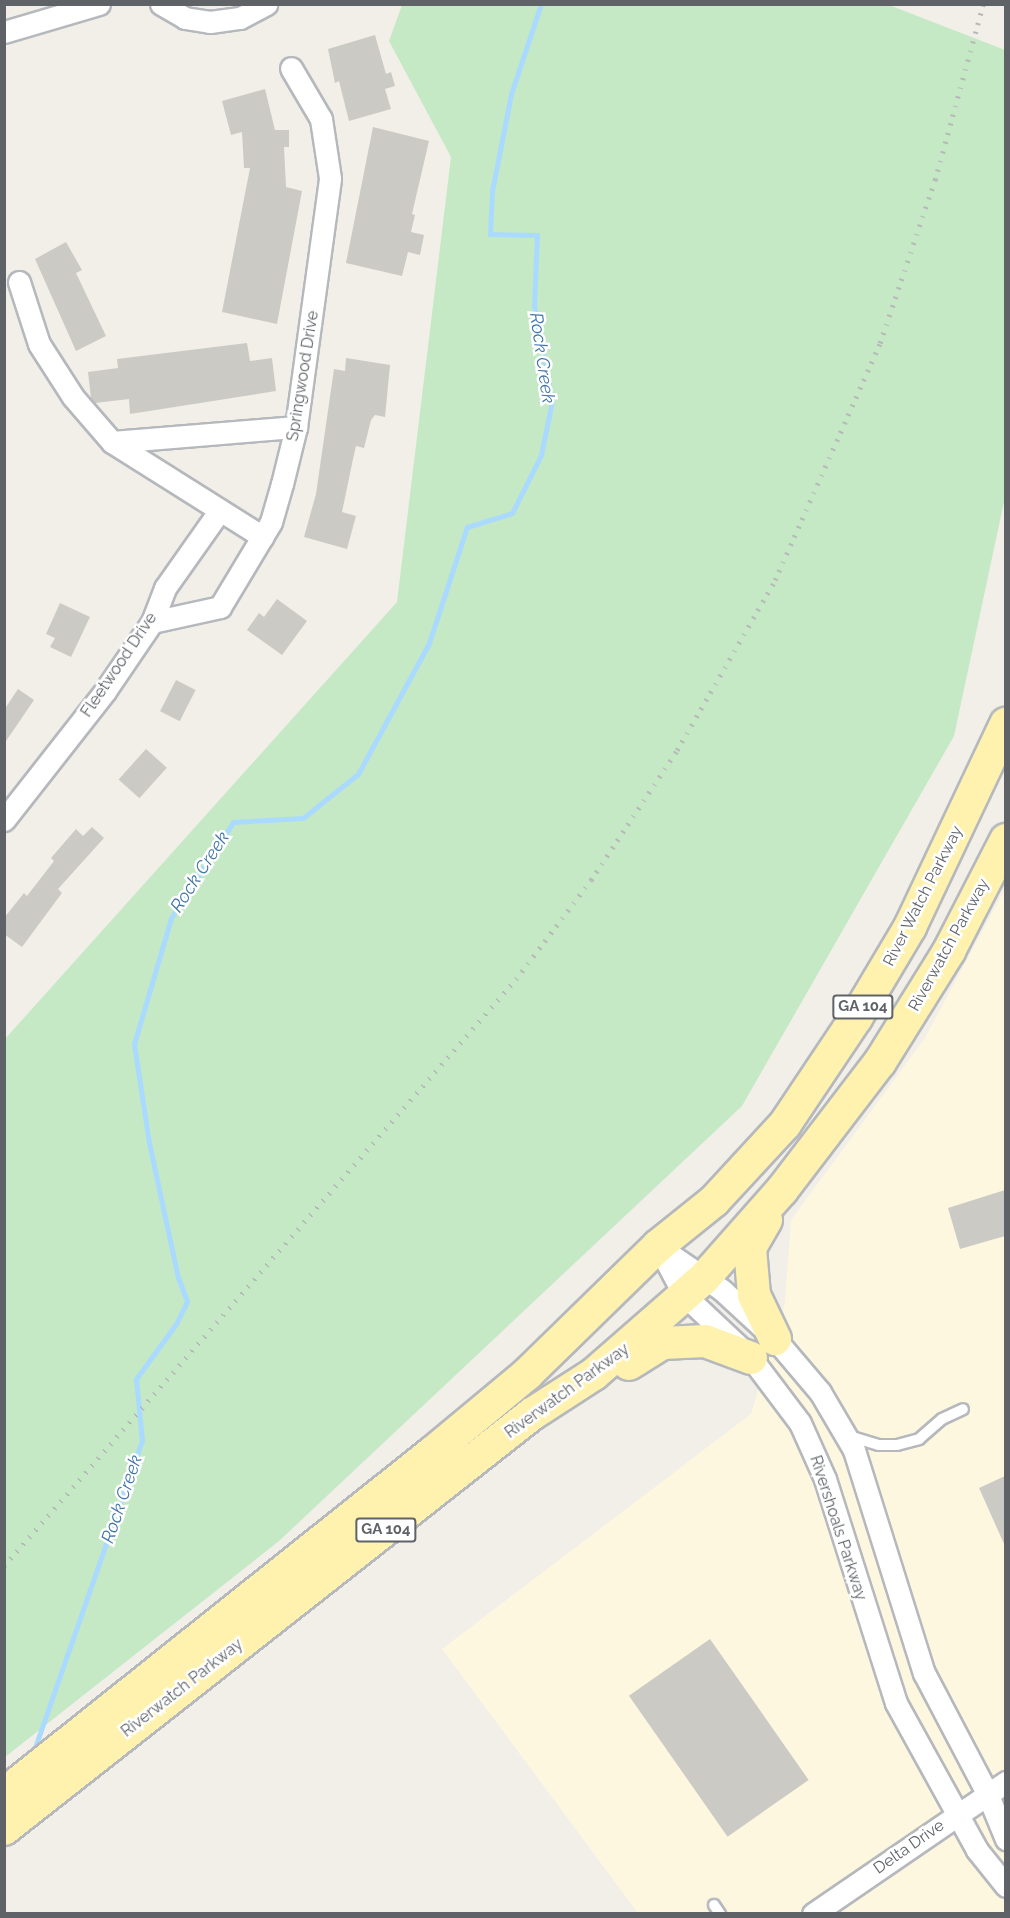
<!DOCTYPE html>
<html>
<head>
<meta charset="utf-8">
<style>
  body { margin:0 }
  #map { position:relative; width:1010px; height:1918px; overflow:hidden; background:#f1efe8; font-family:Raleway,sans-serif }
  div>[style] { position:absolute }
  [style*='--x'] { left:calc(var(--x)*1px); top:calc(var(--y)*1px); width:calc(var(--w)*1px); rotate:calc(var(--a)*1deg) }
  .commercial>* { inset:0; background:#fef7e0 }
  .green>* { inset:0; background:#c5e8c5 }
  .stream>* { height:5px; margin:-2.5px; padding:0 2.5px; transform-origin:2.5px; border-radius:2.5px; background:#aadaff }
  .building>* { inset:0; background:#cccac5; transform-origin:0 0 }
  .roads { filter:drop-shadow(2px 0 #b5b8bc) drop-shadow(-2px 0 #b5b8bc) drop-shadow(0 2px #b5b8bc) drop-shadow(0 -2px #b5b8bc) }
  .service>* { height:10px; margin:-5px; padding:0 5px; transform-origin:5px; border-radius:5px; background:#fff }
  .minor>* { height:21px; margin:-10.5px; padding:0 10.5px; transform-origin:10.5px; border-radius:10.5px; background:#fff }
  .primary>* { height:32px; margin:-16px; padding:0 16px; transform-origin:16px; border-radius:16px; background:#fff2af }
  .rail>* { height:4.5px; margin-top:-2.25px; transform-origin:0; background:repeating-linear-gradient(90deg,#b6b7b8 0 1.5px,transparent 0 9.5px) }
  span { translate:-50% -50%; white-space:nowrap; text-align:center; line-height:1.15; -webkit-text-stroke:5px #fff; paint-order:stroke }
  .shield-label span { padding:2px 4px; background:#fff; border:2px solid; border-radius:4px; -webkit-text-stroke-width:0 }
  .shield-label { font-size:15px; color:#5f6368; font-weight:700 }
  .street-label { font-size:16px; color:#5f6368 }
  .water-label { font-size:18px; color:#4174aa; font-style:italic }
  .frame { position:absolute; inset:0; border:6px solid #5f6368; pointer-events:none }
</style>
</head>
<body>
<div id="map">
  <div class="commercial">
    <i style="clip-path:polygon(1005px 889px,1005px 1913px,638px 1913px,442px 1649px,751px 1414px,785px 1303px,791px 1220px,925px 1038px)"></i>
  </div>
  <div class="green">
    <i style="clip-path:polygon(402px 5px,889px 5px,1005px 50px,1005px 497px,954px 736px,742px 1106px,279px 1541px,5px 1757px,5px 1039px,397px 602px,451px 157px,389px 41px)"></i>
  </div>
  <div class="stream">
    <i style="--x:32;--y:1756;--w:334;--a:-70.8"></i>
    <i style="--x:142;--y:1441;--w:62;--a:-95.5"></i>
    <i style="--x:136;--y:1379;--w:68;--a:-54"></i>
    <i style="--x:176;--y:1324;--w:25;--a:-64"></i>
    <i style="--x:187;--y:1301;--w:25;--a:-111"></i>
    <i style="--x:178;--y:1278;--w:138;--a:-102.1"></i>
    <i style="--x:149;--y:1143;--w:100;--a:-98.6"></i>
    <i style="--x:134;--y:1044;--w:131;--a:-73.6"></i>
    <i style="--x:171;--y:918;--w:114;--a:-57.1"></i>
    <i style="--x:233;--y:822;--w:70;--a:-3.3"></i>
    <i style="--x:303;--y:818;--w:70;--a:-38.7"></i>
    <i style="--x:358;--y:774;--w:149;--a:-61.5"></i>
    <i style="--x:429;--y:643;--w:122;--a:-71.9"></i>
    <i style="--x:467;--y:527;--w:47;--a:-17.3"></i>
    <i style="--x:512;--y:513;--w:65;--a:-63.4"></i>
    <i style="--x:541;--y:455;--w:55;--a:-78.5"></i>
    <i style="--x:552;--y:401;--w:97;--a:-100.7"></i>
    <i style="--x:534;--y:306;--w:71;--a:-87.6"></i>
    <i style="--x:537;--y:235;--w:47;--a:-178.8"></i>
    <i style="--x:490;--y:234;--w:43;--a:-87.3"></i>
    <i style="--x:492;--y:191;--w:99;--a:-78.9"></i>
    <i style="--x:511;--y:94;--w:95;--a:-71.6"></i>
  </div>
  <div class="building">
    <i style="clip-path:polygon(375px 35px,386px 74px,391px 72px,395px 86px,385px 89px,391px 109px,349px 121px,339px 81px,335px 83px,328px 49px)"></i>
    <i style="clip-path:polygon(265px 89px,275px 130px,289px 130px,289px 147px,284px 147px,286px 187px,302px 191px,277px 324px,222px 312px,250px 168px,244px 168px,242px 132px,231px 135px,222px 101px)"></i>
    <i style="clip-path:polygon(373px 127px,429px 141px,412px 214px,415px 215px,411px 232px,424px 235px,420px 255px,408px 252px,402px 276px,346px 263px)"></i>
    <i style="clip-path:polygon(66px 242px,82px 270px,76px 273px,106px 336px,76px 351px,35px 259px)"></i>
    <i style="clip-path:polygon(247px 343px,250px 361px,272px 358px,276px 391px,130px 414px,129px 399px,95px 403px,91px 398px,88px 372px,118px 368px,117px 359px)"></i>
    <i style="clip-path:polygon(346px 358px,390px 365px,385px 417px,375px 415px,371px 420px,364px 448px,356px 446px,353px 459px,342px 512px,356px 516px,347px 549px,304px 537px,316px 494px,334px 369px,345px 371px)"></i>
    <i style="clip-path:polygon(277px 599px,307px 621px,282px 655px,247px 630px,259px 613px,264px 617px)"></i>
    <i style="clip-path:polygon(60px 603px,90px 617px,71px 657px,50px 647px,55px 638px,46px 634px)"></i>
    <i style="left:176px;top:680px;width:22px;height:35px;rotate:27deg"></i>
    <i style="clip-path:polygon(18px 689px,34px 700px,4px 744px,4px 710px)"></i>
    <i style="left:146px;top:749px;width:28px;height:41px;rotate:42deg"></i>
    <i style="clip-path:polygon(92px 827px,104px 838px,58px 889px,62px 893px,22px 947px,4px 934px,4px 918px,24px 893px,27px 896px,54px 861px,51px 858px,76px 829px,83px 836px)"></i>
    <i style="clip-path:polygon(1005px 1190px,1005px 1236px,960px 1249px,948px 1208px)"></i>
    <i style="clip-path:polygon(1005px 1476px,1005px 1546px,979px 1488px)"></i>
    <i style="left:710px;top:1639px;width:172px;height:99px;rotate:55deg"></i>
  </div>
  <div class="roads">
    <div class="service">
      <i style="--x:849;--y:1436;--w:31;--a:17"></i>
      <i style="--x:879;--y:1445;--w:18;--a:0"></i>
      <i style="--x:897;--y:1445;--w:23;--a:-15"></i>
      <i style="--x:919;--y:1439;--w:30;--a:-41"></i>
      <i style="--x:942;--y:1419;--w:23;--a:-25"></i>
      <i style="--x:714;--y:1905;--w:11;--a:56"></i>
    </div>
    <div class="minor">
      <i style="--x:161;--y:4;--w:28;--a:30"></i>
      <i style="--x:185;--y:18;--w:25;--a:9"></i>
      <i style="--x:210;--y:22;--w:30;--a:-8"></i>
      <i style="--x:240;--y:18;--w:30;--a:-28"></i>
      <i style="--x:4;--y:32;--w:99;--a:-16.4"></i>
      <i style="--x:19;--y:282;--w:65;--a:72.1"></i>
      <i style="--x:39;--y:344;--w:63;--a:57.3"></i>
      <i style="--x:73;--y:397;--w:60;--a:49.1"></i>
      <i style="--x:112;--y:442;--w:178;--a:32.2"></i>
      <i style="--x:112;--y:442;--w:185;--a:-4.7"></i>
      <i style="--x:152;--y:622;--w:70;--a:-12.4"></i>
      <i style="--x:220;--y:607;--w:99;--a:-59"></i>
      <i style="--x:271;--y:522;--w:40;--a:-74"></i>
      <i style="--x:282;--y:484;--w:59;--a:-76.2"></i>
      <i style="--x:296;--y:427;--w:251;--a:-82.2"></i>
      <i style="--x:330;--y:178;--w:60;--a:-98.7"></i>
      <i style="--x:321;--y:119;--w:59;--a:-120.5"></i>
      <i style="--x:4;--y:820;--w:164;--a:-51.9"></i>
      <i style="--x:105;--y:691;--w:83;--a:-55.7"></i>
      <i style="--x:152;--y:622;--w:36;--a:-69"></i>
      <i style="--x:165;--y:588;--w:95;--a:-54.8"></i>
      <i style="--x:658;--y:1246;--w:55;--a:62"></i>
      <i style="--x:684;--y:1295;--w:92;--a:43.2"></i>
      <i style="--x:751;--y:1358;--w:81;--a:53"></i>
      <i style="--x:800;--y:1423;--w:61;--a:65.9"></i>
      <i style="--x:825;--y:1479;--w:235;--a:72.4"></i>
      <i style="--x:896;--y:1703;--w:168;--a:61.1"></i>
      <i style="--x:977;--y:1850;--w:46;--a:51.1"></i>
      <i style="--x:659;--y:1247;--w:76;--a:34.3"></i>
      <i style="--x:722;--y:1290;--w:72;--a:42.8"></i>
      <i style="--x:775;--y:1339;--w:70;--a:49.7"></i>
      <i style="--x:820;--y:1392;--w:67;--a:59.6"></i>
      <i style="--x:854;--y:1450;--w:234;--a:72.6"></i>
      <i style="--x:924;--y:1673;--w:136;--a:62.3"></i>
      <i style="--x:987;--y:1793;--w:50;--a:67.6"></i>
      <i style="--x:813;--y:1914;--w:234;--a:-34.4"></i>
    </div>
    <div class="primary">
      <i style="--x:766;--y:1220;--w:32;--a:120"></i>
      <i style="--x:750;--y:1248;--w:47;--a:85.1"></i>
      <i style="--x:754;--y:1295;--w:49;--a:64.5"></i>
      <i style="--x:629;--y:1364;--w:40;--a:-32"></i>
      <i style="--x:663;--y:1343;--w:42;--a:-2.7"></i>
      <i style="--x:705;--y:1341;--w:49;--a:20.3"></i>
      <i style="--x:4;--y:1794;--w:547;--a:-38.55"></i>
      <i style="--x:432;--y:1453;--w:124;--a:-39.7"></i>
      <i style="--x:527;--y:1374;--w:183;--a:-44.3"></i>
      <i style="--x:658;--y:1246;--w:72;--a:-38.8"></i>
      <i style="--x:714;--y:1201;--w:105;--a:-47.3"></i>
      <i style="--x:785;--y:1124;--w:128;--a:-56.2"></i>
      <i style="--x:856;--y:1018;--w:106;--a:-59.3"></i>
      <i style="--x:910;--y:927;--w:225;--a:-64.7"></i>
      <i style="--x:4;--y:1829;--w:672;--a:-38.17"></i>
      <i style="--x:532;--y:1414;--w:74;--a:-32.8"></i>
      <i style="--x:594;--y:1374;--w:147;--a:-41.1"></i>
      <i style="--x:705;--y:1277;--w:116;--a:-48.5"></i>
      <i style="--x:782;--y:1190;--w:161;--a:-52.6"></i>
      <i style="--x:880;--y:1062;--w:131;--a:-58.1"></i>
      <i style="--x:949;--y:951;--w:125;--a:-62.8"></i>
    </div>
  </div>
  <div class="rail">
    <i style="--x:4;--y:1566;--w:779;--a:-48.9"></i>
    <i style="--x:516;--y:979;--w:124;--a:-52.9"></i>
    <i style="--x:591;--y:880;--w:156;--a:-56.5"></i>
    <i style="--x:677;--y:750;--w:196;--a:-60"></i>
    <i style="--x:775;--y:580;--w:259;--a:-66.1"></i>
    <i style="--x:880;--y:343;--w:172;--a:-71.4"></i>
    <i style="--x:935;--y:180;--w:182;--a:-74.7"></i>
  </div>
  <div class="shield-label">
    <span style="left:863px;top:1007px">GA 104</span>
    <span style="left:386px;top:1530px">GA 104</span>
  </div>
  <div class="street-label">
    <span style="left:303px;top:376px;rotate:-81deg">Springwood Drive</span>
    <span style="left:119px;top:665px;rotate:-56deg">Fleetwood Drive</span>
    <span style="left:923px;top:896px;rotate:-63deg">River Watch Parkway</span>
    <span style="left:949px;top:945px;rotate:-61deg">Riverwatch Parkway</span>
    <span style="left:567px;top:1391px;rotate:-36deg">Riverwatch Parkway</span>
    <span style="left:838px;top:1528px;rotate:72deg">Rivershoals Parkway</span>
    <span style="left:182px;top:1688px;rotate:-38deg">Riverwatch Parkway</span>
    <span style="left:909px;top:1847px;rotate:-35deg">Delta Drive</span>
  </div>
  <div class="water-label">
    <span style="left:542px;top:358px;rotate:82deg">Rock Creek</span>
    <span style="left:200px;top:872px;rotate:-57deg">Rock Creek</span>
    <span style="left:122px;top:1499px;rotate:-71deg">Rock Creek</span>
  </div>
  <div class="frame"></div>
</div>
</body>
</html>
